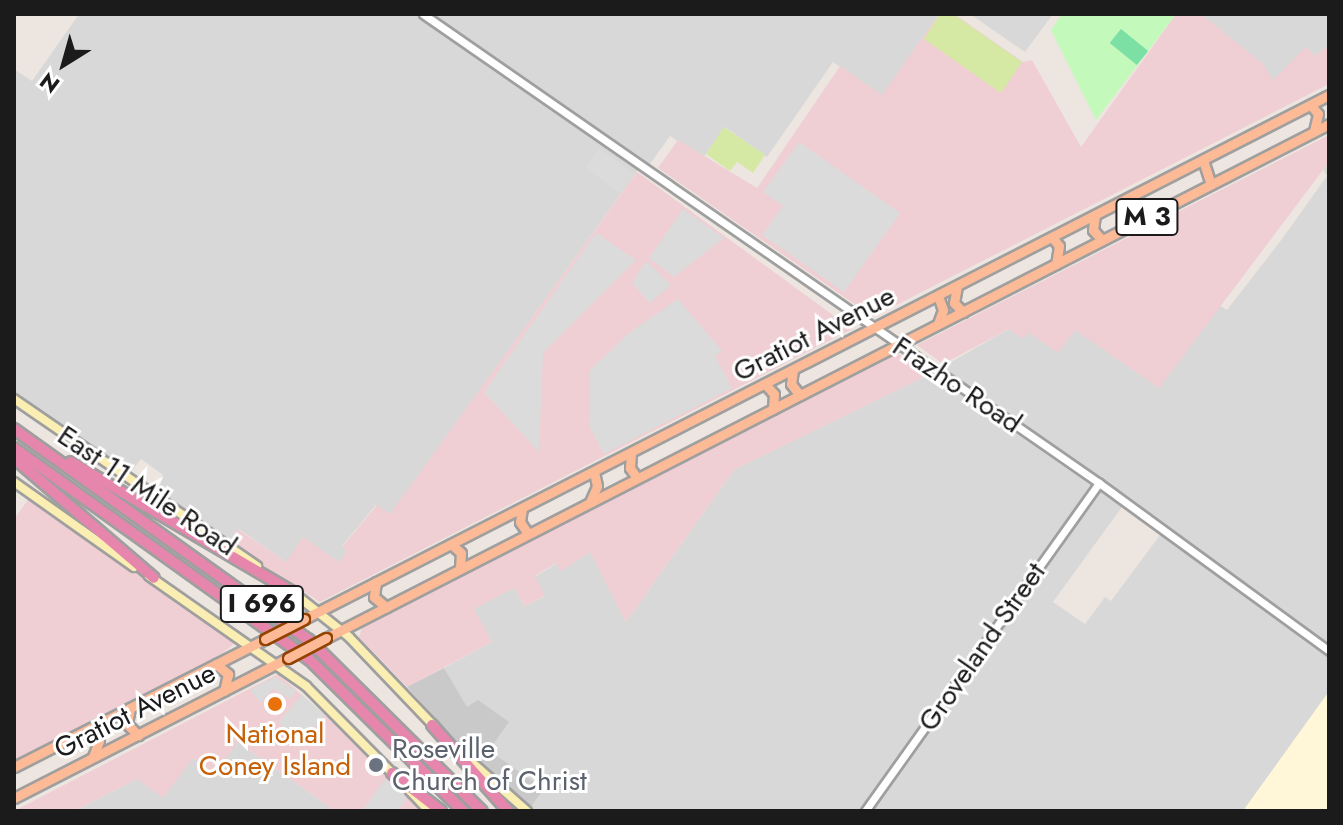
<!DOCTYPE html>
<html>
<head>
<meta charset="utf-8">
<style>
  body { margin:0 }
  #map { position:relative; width:1343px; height:825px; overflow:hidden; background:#ede6e0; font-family:Jost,sans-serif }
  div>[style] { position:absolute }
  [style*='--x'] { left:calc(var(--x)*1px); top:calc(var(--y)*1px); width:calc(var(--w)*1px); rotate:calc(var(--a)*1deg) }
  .residential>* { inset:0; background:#d9d8d8 }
  .commercial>* { inset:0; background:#efcfd4 }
  .education>* { inset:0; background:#fff7d8 }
  .religious>* { inset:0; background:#c9c9c9 }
  .grass>* { inset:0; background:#d5e9a4 }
  .park>* { inset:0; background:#c3fabb }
  .pitch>* { inset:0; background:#7cdfa3; transform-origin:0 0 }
  .parking>* { inset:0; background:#dbdbdb; transform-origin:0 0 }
  .roads { filter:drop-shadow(2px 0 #9f9f9f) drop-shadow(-2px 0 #9f9f9f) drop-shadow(0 2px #9f9f9f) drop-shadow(0 -2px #9f9f9f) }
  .tertiary>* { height:7px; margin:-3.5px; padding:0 3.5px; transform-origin:3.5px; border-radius:3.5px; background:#fff }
  .secondary>* { height:8px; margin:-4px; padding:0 4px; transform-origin:4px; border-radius:4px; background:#faeeb2 }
  .primary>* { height:9px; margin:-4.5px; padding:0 4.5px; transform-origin:4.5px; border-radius:4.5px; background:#fdba96 }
  .motorway>* { height:10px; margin:-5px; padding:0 5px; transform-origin:5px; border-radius:5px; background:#e786ad }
  .bridges { filter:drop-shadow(2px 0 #934200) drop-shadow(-2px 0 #934200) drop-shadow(0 2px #934200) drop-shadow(0 -2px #934200) }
  .primary-bridge>* { height:9px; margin:-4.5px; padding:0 4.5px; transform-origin:4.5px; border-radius:4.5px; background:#fdba96 }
  .dots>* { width:22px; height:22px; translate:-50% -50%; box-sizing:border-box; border:4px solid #fff; border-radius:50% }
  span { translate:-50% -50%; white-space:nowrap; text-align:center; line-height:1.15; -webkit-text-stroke:6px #fff; paint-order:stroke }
  .shield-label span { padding:2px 6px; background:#fff; border:2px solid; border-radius:6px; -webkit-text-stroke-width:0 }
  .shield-label { font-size:26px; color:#1b1b1b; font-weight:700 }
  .street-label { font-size:28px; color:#1b1b1b }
  .food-label { font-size:28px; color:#c56008 }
  .worship-label { font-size:28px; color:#5b616d }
  .left { translate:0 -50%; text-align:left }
  .frame { position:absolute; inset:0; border:16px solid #1b1b1b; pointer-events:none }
  .north { position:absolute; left:24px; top:24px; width:80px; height:80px; -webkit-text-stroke:6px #fff; paint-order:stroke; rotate:217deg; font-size:22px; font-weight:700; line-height:32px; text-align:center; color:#1b1b1b }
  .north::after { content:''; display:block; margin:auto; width:28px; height:36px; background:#1b1b1b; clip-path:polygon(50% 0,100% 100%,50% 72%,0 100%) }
</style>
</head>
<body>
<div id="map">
  <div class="residential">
    <i style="clip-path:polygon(79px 14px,939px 14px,882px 96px,833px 62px,767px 157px,725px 127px,703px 158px,670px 136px,650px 164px,643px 163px,390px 515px,376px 505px,342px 546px,347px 551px,339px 563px,286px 562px,239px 529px,228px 543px,152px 491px,163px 475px,141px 459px,128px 476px,14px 396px,14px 69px,32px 81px)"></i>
    <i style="clip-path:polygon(970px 14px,1053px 14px,1025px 52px)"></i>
    <i style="clip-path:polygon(1201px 14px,1329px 14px,1329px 45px,1315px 56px,1306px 48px,1273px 81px)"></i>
    <i style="clip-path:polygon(1329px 162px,1329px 645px,942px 367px,1009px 329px,1075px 329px,1159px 388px,1219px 305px,1227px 310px,1282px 239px,1327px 176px,1323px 170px)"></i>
    <i style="clip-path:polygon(930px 374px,1122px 507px,1053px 602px,1085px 624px,1105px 597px,1111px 601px,1160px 535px,1329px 658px,1329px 696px,1243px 811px,529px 809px,543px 788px,489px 750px,444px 668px,492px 642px,473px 609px,514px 588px,525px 606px,544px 597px,535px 577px,557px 563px,561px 570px,591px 551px,626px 622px,734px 470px)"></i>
    <i style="clip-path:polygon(238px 742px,335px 811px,74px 811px,137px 779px)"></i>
  </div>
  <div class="commercial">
    <i style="clip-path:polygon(939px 14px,954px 14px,1023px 62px,1032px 60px,1081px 147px,1176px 14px,1201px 14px,1263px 64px,1273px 80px,1306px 47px,1315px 56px,1329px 45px,1329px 84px,873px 317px,658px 168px,678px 140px,757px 188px,840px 66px,882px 95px)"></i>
    <i style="clip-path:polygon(1329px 135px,1329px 162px,1159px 388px,1075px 330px,1058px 353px,1028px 332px,1023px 339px,1009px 329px,943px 364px,917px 345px)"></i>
    <i style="clip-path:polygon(637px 172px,852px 329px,320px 602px,228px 543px,238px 529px,286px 562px,303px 537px,339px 562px,347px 551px,342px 547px,377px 505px,390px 514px)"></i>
    <i style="clip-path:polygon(895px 352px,930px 374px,734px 470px,626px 622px,590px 552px,561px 571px,556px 563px,535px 576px,545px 596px,525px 606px,514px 588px,474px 609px,492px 642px,407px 687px,359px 637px,362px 628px,439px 587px)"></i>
    <i style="clip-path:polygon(30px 497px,235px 643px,219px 656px,14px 761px,14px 519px)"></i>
    <i style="clip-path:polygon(278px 674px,363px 749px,420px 811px,335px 811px,238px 742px,215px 773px,193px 758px,163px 798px,137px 779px,74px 811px,14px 811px)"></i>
  </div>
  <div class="education">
    <i style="clip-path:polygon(1327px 694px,1329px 811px,1243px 811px)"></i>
  </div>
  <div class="religious">
    <i style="clip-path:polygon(444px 668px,467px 707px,478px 700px,509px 722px,489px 750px,544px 789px,529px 809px,471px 757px,407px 687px)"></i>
  </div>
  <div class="grass">
    <i style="clip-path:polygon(940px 14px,953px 14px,1022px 62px,1001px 93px,924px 39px)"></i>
    <i style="clip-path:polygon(724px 127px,765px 155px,753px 173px,737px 162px,730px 171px,706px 154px)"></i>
  </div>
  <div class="park">
    <i style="clip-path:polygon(1062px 14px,1176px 14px,1096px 120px,1051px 30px)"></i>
  </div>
  <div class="pitch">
    <i style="left:1121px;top:29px;width:35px;height:18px;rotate:39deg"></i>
  </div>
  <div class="parking">
    <i style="clip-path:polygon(799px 142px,900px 213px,844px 292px,762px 235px,783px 206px,763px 192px)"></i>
    <i style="left:599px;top:148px;width:43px;height:24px;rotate:36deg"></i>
    <i style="clip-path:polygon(683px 209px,724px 238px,674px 277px,649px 258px)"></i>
    <i style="clip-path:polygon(596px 233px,636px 260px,543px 353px,539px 452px,484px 392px)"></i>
    <i style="clip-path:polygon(646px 261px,671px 285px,650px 303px,632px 283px)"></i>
    <i style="clip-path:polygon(678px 299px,722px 351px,715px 356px,732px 388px,604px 454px,589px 426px,590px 370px,629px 333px)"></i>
    <i style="clip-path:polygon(275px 677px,296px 691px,290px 699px,273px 689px,261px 703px,250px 690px)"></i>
    <i style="left:302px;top:695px;width:30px;height:36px;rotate:41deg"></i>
    <i style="clip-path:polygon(385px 779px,407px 798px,398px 811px,362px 811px)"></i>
  </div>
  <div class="roads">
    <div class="tertiary">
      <i style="--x:423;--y:14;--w:823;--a:34.75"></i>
      <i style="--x:1099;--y:483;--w:285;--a:36.1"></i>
      <i style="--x:865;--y:811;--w:403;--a:-54.5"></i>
    </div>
    <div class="secondary">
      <i style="--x:14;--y:399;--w:295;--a:34.5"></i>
      <i style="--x:14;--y:482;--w:147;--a:35.3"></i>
      <i style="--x:149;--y:576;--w:192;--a:35"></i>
      <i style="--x:306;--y:686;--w:127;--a:45.3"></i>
      <i style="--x:291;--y:591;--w:74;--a:38.4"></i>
      <i style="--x:349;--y:637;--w:124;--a:46.3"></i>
      <i style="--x:467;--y:758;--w:80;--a:41.5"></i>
      <i style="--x:410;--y:791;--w:28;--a:46"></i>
    </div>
    <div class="primary">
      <i style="--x:1311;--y:105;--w:11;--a:52"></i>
      <i style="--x:1318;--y:114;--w:18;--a:103"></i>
      <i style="--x:1203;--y:160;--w:25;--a:72"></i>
      <i style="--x:1095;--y:215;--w:15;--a:98"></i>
      <i style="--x:1093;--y:230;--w:13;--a:48"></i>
      <i style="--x:1052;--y:237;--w:11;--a:52"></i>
      <i style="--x:1059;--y:246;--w:18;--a:99"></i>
      <i style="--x:957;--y:286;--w:17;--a:100"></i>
      <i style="--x:954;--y:303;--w:13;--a:45"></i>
      <i style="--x:938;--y:296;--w:15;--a:70"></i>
      <i style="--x:943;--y:310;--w:15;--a:110"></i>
      <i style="--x:793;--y:370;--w:14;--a:98"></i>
      <i style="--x:791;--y:384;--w:14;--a:51"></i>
      <i style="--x:765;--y:384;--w:13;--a:48"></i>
      <i style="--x:774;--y:394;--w:15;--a:94"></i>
      <i style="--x:631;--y:453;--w:15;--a:94"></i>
      <i style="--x:630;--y:468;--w:12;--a:55"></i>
      <i style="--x:590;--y:502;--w:17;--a:-66"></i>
      <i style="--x:597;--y:486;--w:14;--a:-102"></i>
      <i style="--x:522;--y:508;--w:14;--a:98"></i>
      <i style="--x:520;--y:522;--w:14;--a:56"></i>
      <i style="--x:451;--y:544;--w:13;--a:42"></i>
      <i style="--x:461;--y:553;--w:15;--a:94"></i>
      <i style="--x:376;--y:582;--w:15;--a:98"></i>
      <i style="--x:374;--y:597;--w:16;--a:40"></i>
      <i style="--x:304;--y:619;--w:1151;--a:-27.08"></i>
      <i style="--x:326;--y:638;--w:1127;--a:-27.13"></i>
      <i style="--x:216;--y:664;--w:16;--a:40"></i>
      <i style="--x:228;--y:674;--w:17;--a:103"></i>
      <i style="--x:130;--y:708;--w:16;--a:101"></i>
      <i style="--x:127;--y:724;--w:16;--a:45"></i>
      <i style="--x:90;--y:729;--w:15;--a:53"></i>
      <i style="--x:99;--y:741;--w:17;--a:111"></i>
      <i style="--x:14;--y:767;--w:282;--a:-27"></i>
      <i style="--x:14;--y:798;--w:308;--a:-27.1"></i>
    </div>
    <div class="motorway">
      <i style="--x:14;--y:429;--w:363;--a:35.6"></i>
      <i style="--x:309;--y:640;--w:243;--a:44.7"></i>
      <i style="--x:14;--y:448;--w:363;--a:35.6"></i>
      <i style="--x:309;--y:659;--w:216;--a:44.6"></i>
      <i style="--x:14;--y:458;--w:184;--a:40.6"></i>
      <i style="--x:71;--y:462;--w:259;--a:30.4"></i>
      <i style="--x:432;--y:725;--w:115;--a:48.5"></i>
      <i style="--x:392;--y:773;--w:62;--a:37.8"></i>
    </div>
  </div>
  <div class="bridges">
    <div class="primary-bridge">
      <i style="--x:265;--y:639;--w:44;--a:-27.1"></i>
      <i style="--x:288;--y:658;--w:43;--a:-27.8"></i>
    </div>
  </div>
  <div class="dots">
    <i style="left:275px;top:704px;background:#e8710a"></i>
    <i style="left:376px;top:765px;background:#6b7280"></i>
  </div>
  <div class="shield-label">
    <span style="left:1147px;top:217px">M 3</span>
    <span style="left:262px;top:604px">I 696</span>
  </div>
  <div class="street-label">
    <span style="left:814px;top:334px;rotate:-27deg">Gratiot Avenue</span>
    <span style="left:957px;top:385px;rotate:34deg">Frazho Road</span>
    <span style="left:147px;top:491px;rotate:34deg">East 11 Mile Road</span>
    <span style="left:982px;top:647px;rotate:-55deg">Groveland Street</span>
    <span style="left:135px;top:711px;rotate:-27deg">Gratiot Avenue</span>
  </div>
  <div class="food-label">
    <span style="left:275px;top:750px">National<br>Coney Island</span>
  </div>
  <div class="worship-label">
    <span class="left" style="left:392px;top:765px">Roseville<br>Church of Christ</span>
  </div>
  <div class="frame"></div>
  <div class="north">N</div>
</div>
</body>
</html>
